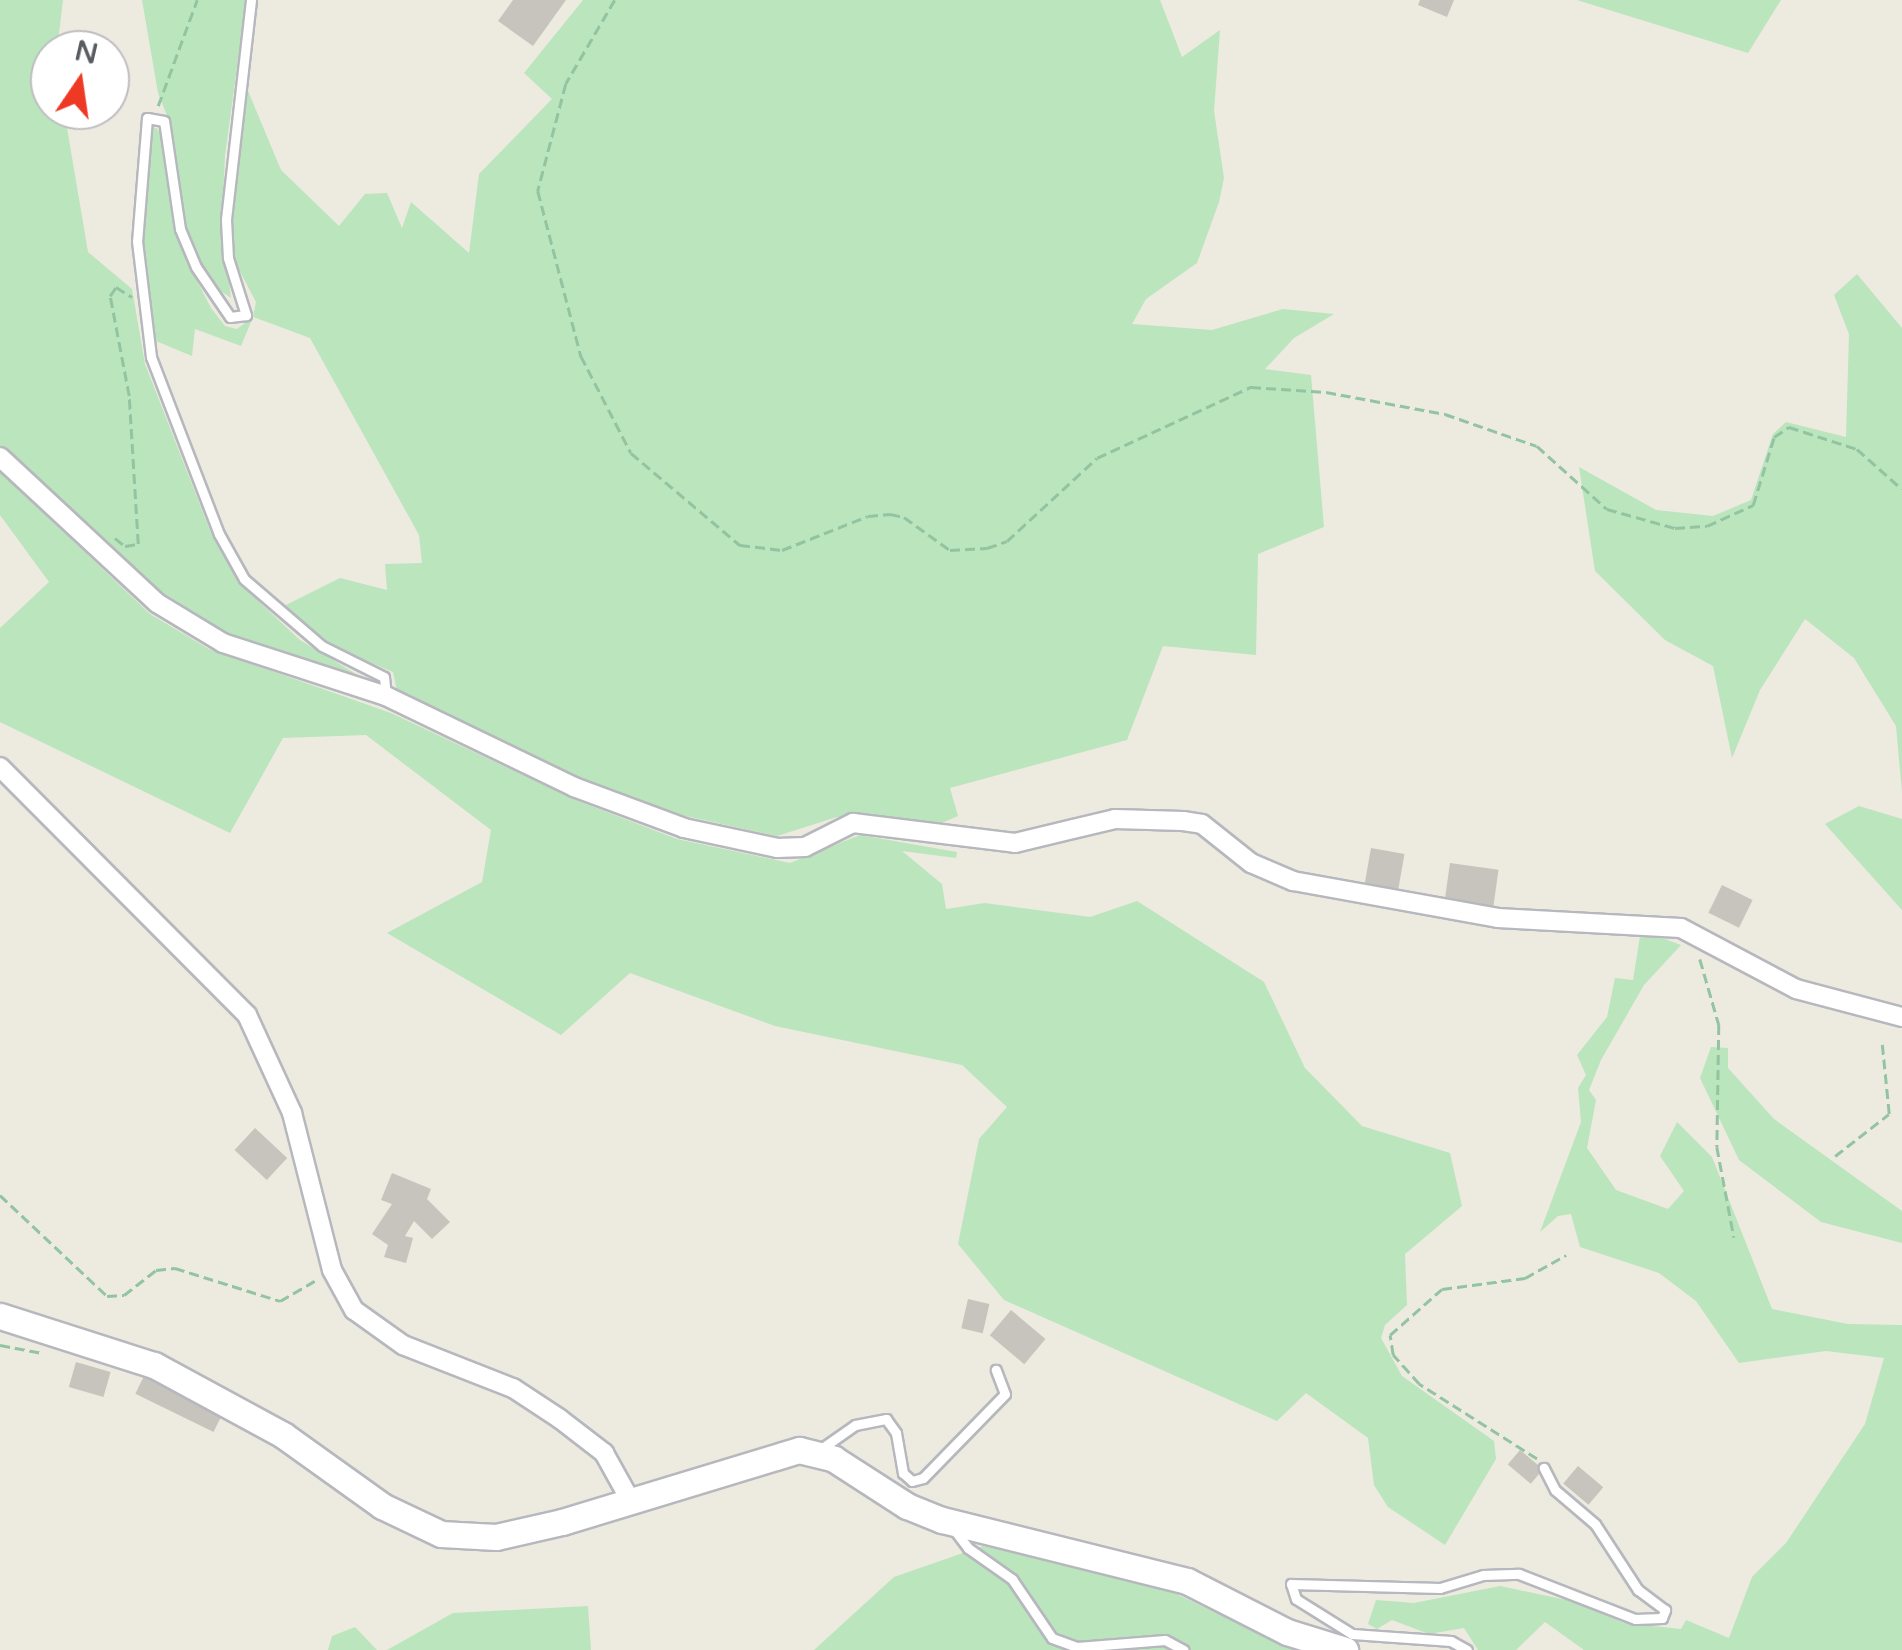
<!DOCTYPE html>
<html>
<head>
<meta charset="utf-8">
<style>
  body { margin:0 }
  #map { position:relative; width:1902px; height:1650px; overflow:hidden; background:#edeae0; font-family:"Varela Round",sans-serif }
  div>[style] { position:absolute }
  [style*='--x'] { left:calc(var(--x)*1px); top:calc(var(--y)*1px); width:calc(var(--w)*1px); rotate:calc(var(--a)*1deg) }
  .green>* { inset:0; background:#bbe5bc }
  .building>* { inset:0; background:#c7c4bd; transform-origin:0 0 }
  .path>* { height:2.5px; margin-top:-1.25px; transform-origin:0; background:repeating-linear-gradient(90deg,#93c4a2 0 10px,transparent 0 15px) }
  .roads { filter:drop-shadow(2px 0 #b6b8be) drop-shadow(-2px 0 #b6b8be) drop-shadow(0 2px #b6b8be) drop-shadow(0 -2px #b6b8be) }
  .service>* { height:9px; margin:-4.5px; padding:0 4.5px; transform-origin:4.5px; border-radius:4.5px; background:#fff }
  .minor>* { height:18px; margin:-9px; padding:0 9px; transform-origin:9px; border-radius:9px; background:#fff }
  .secondary>* { height:25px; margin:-12.5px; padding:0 12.5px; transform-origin:12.5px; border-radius:12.5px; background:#fff }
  span { translate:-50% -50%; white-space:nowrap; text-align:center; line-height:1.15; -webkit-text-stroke:10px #fff; paint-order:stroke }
  .north { position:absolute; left:30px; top:30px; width:100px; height:100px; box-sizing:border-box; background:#fff; border:2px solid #bdbec0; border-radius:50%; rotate:13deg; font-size:28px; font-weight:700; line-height:40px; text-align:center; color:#595d62 }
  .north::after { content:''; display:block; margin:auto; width:35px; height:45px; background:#ee3925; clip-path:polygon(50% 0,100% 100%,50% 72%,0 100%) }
</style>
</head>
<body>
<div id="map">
  <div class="green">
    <i style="clip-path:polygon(0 0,63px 0,57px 50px,50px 50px,50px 110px,64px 110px,88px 252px,132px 289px,145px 364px,211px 533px,239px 583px,300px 640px,374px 685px,225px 632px,148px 583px,0 445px)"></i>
    <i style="clip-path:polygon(142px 0,246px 0,225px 156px,222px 221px,231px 298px,212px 285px,184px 226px,171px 126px,158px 93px)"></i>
    <i style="clip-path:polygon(583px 0,1160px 0,1182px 57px,1220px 30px,1214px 111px,1224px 178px,1219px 202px,1197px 263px,1146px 299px,1132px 324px,1212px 330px,1283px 309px,1334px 314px,1294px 338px,1265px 369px,1311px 375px,1324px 527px,1258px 554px,1256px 655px,1163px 646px,1127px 740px,950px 788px,958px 816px,935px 826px,837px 817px,777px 836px,667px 812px,556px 769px,397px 691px,393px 672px,326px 644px,289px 615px,284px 606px,340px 578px,387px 590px,385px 564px,422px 563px,419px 535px,310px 338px,253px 317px,241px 346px,195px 329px,192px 356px,156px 341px,142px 245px,147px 129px,157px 128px,161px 137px,174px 229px,192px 271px,211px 308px,225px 326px,237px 329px,253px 317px,256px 302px,234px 260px,230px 222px,246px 86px,281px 170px,339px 226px,365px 194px,387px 193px,402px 228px,411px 202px,469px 253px,479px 174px,552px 99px,524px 73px)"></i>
    <i style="clip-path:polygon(1577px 0,1781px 0,1748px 53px)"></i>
    <i style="clip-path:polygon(1857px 274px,1902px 328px,1902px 792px,1896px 726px,1854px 658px,1805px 619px,1760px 690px,1732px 758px,1713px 666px,1665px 640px,1595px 571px,1579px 467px,1656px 510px,1713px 516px,1751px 500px,1773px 434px,1786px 422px,1846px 437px,1849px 334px,1834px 295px)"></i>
    <i style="clip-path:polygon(0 472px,150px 614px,209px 649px,391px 713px,578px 801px,677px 839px,790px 863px,860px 835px,957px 852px,956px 858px,902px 851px,942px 884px,946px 909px,985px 903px,1090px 917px,1137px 901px,1264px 982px,1305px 1068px,1362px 1126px,1450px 1153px,1462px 1206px,1405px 1254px,1407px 1305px,1385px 1325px,1381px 1338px,1402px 1376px,1494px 1441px,1496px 1459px,1445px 1545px,1388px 1507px,1374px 1485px,1368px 1438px,1306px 1393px,1277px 1421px,1004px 1300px,958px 1244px,979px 1139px,1007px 1107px,962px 1065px,775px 1026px,630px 973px,561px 1035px,387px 933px,482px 882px,491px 830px,366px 735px,283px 738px,230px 833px,0 722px,0 628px,49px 582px,0 515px)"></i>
    <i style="clip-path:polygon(1859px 806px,1902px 819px,1902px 910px,1825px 824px)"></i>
    <i style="clip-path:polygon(1641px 930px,1681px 945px,1644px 985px,1601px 1060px,1589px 1090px,1596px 1100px,1587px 1148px,1616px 1190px,1668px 1209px,1684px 1191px,1660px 1156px,1677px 1122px,1712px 1157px,1772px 1309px,1848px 1324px,1902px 1325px,1902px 1650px,1584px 1650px,1545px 1622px,1516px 1650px,1478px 1650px,1464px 1628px,1429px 1634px,1392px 1620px,1377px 1629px,1368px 1624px,1376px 1600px,1414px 1603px,1500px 1586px,1576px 1602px,1624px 1623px,1681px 1629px,1686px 1620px,1729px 1638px,1752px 1577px,1786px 1543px,1865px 1424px,1884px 1358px,1826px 1351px,1739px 1363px,1696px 1301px,1659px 1273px,1580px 1247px,1571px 1214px,1558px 1216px,1540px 1232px,1581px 1122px,1578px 1088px,1586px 1075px,1577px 1055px,1607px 1017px,1615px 978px,1633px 980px)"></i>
    <i style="clip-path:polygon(1711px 1047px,1728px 1048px,1728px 1068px,1774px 1119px,1902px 1211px,1902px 1243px,1821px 1222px,1739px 1160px,1700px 1078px)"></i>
    <i style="clip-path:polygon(983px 1546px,1162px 1587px,1293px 1650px,814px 1650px,894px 1577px)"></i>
    <i style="clip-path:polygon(588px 1606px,591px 1650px,387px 1650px,453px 1613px)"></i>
    <i style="clip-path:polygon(355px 1627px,377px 1650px,328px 1650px,332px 1636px)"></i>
  </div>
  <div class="building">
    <i style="clip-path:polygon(513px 0,566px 0,533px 46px,498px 21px)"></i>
    <i style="clip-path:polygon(1420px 0,1454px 0,1447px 17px,1418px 5px)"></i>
    <i style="left:1371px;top:848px;width:34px;height:40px;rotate:10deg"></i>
    <i style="left:1450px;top:863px;width:49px;height:39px;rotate:8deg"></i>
    <i style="left:1722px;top:885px;width:34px;height:31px;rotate:26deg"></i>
    <i style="left:255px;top:1128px;width:44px;height:30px;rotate:43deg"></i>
    <i style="clip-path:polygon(392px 1173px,431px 1189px,427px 1199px,450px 1222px,432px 1239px,414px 1221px,405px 1236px,413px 1238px,406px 1263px,384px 1257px,388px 1245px,372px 1234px,392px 1204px,381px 1200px)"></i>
    <i style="left:968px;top:1299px;width:22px;height:30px;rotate:13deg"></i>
    <i style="left:1011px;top:1310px;width:45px;height:33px;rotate:40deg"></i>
    <i style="left:76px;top:1362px;width:36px;height:26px;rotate:16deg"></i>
    <i style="left:145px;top:1374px;width:87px;height:22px;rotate:26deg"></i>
    <i style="left:1520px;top:1450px;width:30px;height:19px;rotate:40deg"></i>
    <i style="left:1578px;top:1466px;width:33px;height:23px;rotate:40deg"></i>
  </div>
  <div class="path">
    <i style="--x:615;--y:0;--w:97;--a:120.3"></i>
    <i style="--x:566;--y:84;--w:111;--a:104.7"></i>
    <i style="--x:538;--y:191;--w:171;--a:75.4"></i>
    <i style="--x:581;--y:356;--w:109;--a:62.7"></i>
    <i style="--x:631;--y:453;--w:143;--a:40.2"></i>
    <i style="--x:740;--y:545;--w:42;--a:6.8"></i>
    <i style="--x:782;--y:550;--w:92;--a:-21.6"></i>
    <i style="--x:868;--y:516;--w:22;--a:-5"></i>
    <i style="--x:890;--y:514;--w:14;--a:12"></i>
    <i style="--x:904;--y:517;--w:57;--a:35.7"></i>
    <i style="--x:950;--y:550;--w:37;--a:-3"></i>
    <i style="--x:987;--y:548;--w:21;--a:-19"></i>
    <i style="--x:1007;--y:541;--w:122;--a:-42.7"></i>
    <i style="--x:1097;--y:458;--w:170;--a:-24.8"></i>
    <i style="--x:1251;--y:387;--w:75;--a:3.8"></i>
    <i style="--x:1326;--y:392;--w:121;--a:10.5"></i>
    <i style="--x:1445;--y:414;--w:97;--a:19.2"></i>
    <i style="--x:1537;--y:446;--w:94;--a:42"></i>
    <i style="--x:1607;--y:509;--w:71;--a:15.6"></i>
    <i style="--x:1675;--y:528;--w:32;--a:-4"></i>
    <i style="--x:1707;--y:526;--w:51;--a:-24.5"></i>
    <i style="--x:1753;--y:505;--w:71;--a:-72.8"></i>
    <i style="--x:1774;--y:437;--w:18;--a:-34"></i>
    <i style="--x:1789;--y:427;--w:71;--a:17.9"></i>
    <i style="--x:1857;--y:449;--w:60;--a:41.6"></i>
    <i style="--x:158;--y:106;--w:113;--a:-69.8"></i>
    <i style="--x:115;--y:538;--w:13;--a:39"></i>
    <i style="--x:125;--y:546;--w:13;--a:-9"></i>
    <i style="--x:138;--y:544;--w:148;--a:-93.5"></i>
    <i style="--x:129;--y:396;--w:102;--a:-100.8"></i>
    <i style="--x:110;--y:296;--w:11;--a:-56"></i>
    <i style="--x:116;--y:287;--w:19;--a:32"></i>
    <i style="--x:1700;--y:959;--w:69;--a:73.9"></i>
    <i style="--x:1719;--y:1025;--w:122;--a:90.9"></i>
    <i style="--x:1717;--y:1147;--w:92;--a:79.3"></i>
    <i style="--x:1835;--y:1156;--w:68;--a:-37.9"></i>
    <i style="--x:1889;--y:1114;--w:70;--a:-95.7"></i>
    <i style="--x:0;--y:1195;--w:147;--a:43.3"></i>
    <i style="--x:107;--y:1296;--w:17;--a:-3"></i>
    <i style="--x:124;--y:1295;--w:41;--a:-38"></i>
    <i style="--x:156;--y:1270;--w:19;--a:-6"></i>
    <i style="--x:175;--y:1268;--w:110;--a:17.4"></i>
    <i style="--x:280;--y:1301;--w:44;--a:-30.1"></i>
    <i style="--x:0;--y:1345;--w:43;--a:10.8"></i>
    <i style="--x:1537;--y:1459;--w:140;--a:-147.6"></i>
    <i style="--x:1419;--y:1384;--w:39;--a:-132"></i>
    <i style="--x:1393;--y:1355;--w:20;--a:-99"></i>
    <i style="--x:1390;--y:1335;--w:69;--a:-41.5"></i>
    <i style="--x:1442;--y:1289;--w:84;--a:-7.5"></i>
    <i style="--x:1525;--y:1278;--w:47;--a:-29.3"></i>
  </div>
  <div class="roads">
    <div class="service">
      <i style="--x:251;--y:0;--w:221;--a:96.5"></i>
      <i style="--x:226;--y:220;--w:38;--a:87"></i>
      <i style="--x:228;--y:258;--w:60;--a:72.5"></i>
      <i style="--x:246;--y:315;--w:16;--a:173"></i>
      <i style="--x:230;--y:317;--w:60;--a:-124.2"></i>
      <i style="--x:196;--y:267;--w:41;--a:-112.8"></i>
      <i style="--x:180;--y:229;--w:109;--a:-98.4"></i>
      <i style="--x:164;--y:121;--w:17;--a:-170"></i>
      <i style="--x:147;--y:118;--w:123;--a:94.6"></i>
      <i style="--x:137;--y:241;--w:117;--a:83.1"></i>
      <i style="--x:151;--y:357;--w:190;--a:69"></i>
      <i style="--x:219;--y:534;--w:51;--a:60.9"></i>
      <i style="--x:244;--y:579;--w:103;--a:40.7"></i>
      <i style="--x:322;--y:646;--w:69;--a:26.6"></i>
      <i style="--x:384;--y:677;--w:19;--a:84"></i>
      <i style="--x:818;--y:1451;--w:45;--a:-35.1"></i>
      <i style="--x:855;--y:1425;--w:32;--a:-11"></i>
      <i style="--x:886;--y:1419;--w:17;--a:54"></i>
      <i style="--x:896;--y:1433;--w:41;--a:80.1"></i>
      <i style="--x:903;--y:1473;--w:12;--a:42"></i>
      <i style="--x:912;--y:1481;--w:11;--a:-15"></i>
      <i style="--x:923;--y:1478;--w:117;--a:-45.7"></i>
      <i style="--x:1005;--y:1394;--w:26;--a:-111"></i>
      <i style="--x:953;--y:1528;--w:25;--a:53"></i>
      <i style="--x:968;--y:1548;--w:54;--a:35.2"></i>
      <i style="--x:1012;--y:1579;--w:71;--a:55.9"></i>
      <i style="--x:1052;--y:1638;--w:27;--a:20"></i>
      <i style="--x:1077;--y:1647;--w:88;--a:-4.5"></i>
      <i style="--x:1165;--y:1640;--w:21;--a:28"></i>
      <i style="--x:1467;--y:1650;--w:18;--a:-151"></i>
      <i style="--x:1451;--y:1641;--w:99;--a:-176"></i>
      <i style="--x:1352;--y:1634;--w:66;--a:-148"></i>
      <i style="--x:1296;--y:1599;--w:16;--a:-108"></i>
      <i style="--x:1291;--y:1584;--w:149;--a:1.5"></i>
      <i style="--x:1440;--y:1588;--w:45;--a:-16.8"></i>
      <i style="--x:1483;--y:1575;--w:36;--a:-2"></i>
      <i style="--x:1519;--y:1574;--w:124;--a:21.2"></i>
      <i style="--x:1635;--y:1619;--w:27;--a:-2"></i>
      <i style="--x:1662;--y:1618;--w:9;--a:-69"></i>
      <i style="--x:1665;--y:1610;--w:34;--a:-143"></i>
      <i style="--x:1638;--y:1590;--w:79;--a:-123.1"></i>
      <i style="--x:1595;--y:1524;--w:52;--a:-139.6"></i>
      <i style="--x:1555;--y:1490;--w:25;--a:-117"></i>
    </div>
    <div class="minor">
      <i style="--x:0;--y:457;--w:214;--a:42.9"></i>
      <i style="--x:157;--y:603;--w:77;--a:31.2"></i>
      <i style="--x:223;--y:643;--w:171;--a:18"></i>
      <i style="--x:386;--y:696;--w:209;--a:25.8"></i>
      <i style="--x:574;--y:787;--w:117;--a:20.4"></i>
      <i style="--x:684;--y:828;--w:95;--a:12.1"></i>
      <i style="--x:777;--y:848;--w:28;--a:-2"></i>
      <i style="--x:805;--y:847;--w:54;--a:-26.6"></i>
      <i style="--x:853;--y:823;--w:163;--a:7"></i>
      <i style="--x:1015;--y:843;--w:103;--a:-13.5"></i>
      <i style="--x:1115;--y:819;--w:68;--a:1.7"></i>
      <i style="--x:1183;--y:821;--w:19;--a:9"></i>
      <i style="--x:1202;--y:824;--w:63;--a:38.5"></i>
      <i style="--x:1251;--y:863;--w:46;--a:23.2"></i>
      <i style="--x:1293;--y:881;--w:208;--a:10.2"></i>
      <i style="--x:1498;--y:918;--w:183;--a:3.1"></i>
      <i style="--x:1681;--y:928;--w:130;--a:27.9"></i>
      <i style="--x:1796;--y:989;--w:110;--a:14.8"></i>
      <i style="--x:0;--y:767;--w:350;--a:45.1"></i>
      <i style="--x:247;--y:1015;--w:108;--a:65.3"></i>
      <i style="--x:292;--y:1113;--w:162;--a:75.7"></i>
      <i style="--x:332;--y:1270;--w:46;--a:61.2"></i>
      <i style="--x:354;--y:1310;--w:60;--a:35.5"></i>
      <i style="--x:403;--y:1345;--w:118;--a:21.4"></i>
      <i style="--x:513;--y:1388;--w:56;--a:33.4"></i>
      <i style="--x:560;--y:1419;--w:56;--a:37.7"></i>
      <i style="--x:604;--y:1453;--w:54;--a:61"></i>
    </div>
    <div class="secondary">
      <i style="--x:0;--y:1316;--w:162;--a:17.7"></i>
      <i style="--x:154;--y:1365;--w:147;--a:28.5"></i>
      <i style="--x:283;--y:1435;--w:122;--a:35.6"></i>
      <i style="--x:382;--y:1506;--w:65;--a:25.4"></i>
      <i style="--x:441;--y:1534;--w:55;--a:3.1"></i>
      <i style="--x:496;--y:1537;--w:68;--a:-12.8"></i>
      <i style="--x:562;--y:1522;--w:248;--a:-16.9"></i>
      <i style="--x:799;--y:1450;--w:36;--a:14"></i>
      <i style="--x:834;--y:1459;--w:87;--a:32.8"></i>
      <i style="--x:907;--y:1506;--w:38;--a:22"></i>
      <i style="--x:942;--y:1520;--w:252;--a:14"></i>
      <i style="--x:1187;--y:1581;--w:112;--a:27"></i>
      <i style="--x:1287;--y:1632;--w:61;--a:17.2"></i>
    </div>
  </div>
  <div class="north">N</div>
</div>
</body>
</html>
